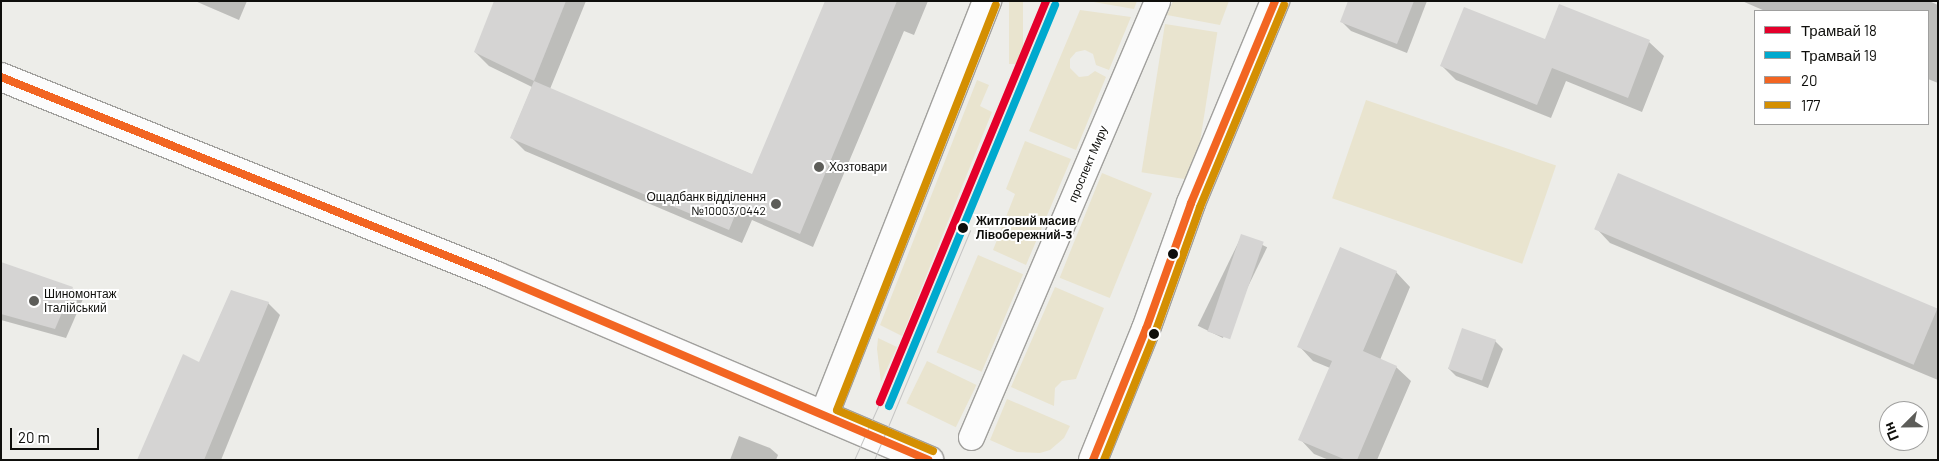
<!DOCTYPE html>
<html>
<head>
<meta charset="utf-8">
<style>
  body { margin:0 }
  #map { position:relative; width:1939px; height:461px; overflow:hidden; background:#edede9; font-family:Barlow,sans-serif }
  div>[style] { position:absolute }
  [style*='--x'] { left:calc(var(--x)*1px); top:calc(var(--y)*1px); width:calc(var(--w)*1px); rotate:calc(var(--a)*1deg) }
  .green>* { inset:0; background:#e9e4cf; transform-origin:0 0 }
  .shadow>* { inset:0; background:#0003; transform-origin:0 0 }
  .building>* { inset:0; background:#d5d4d3; transform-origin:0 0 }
  .roads { filter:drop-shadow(1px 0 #a1a09d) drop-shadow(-1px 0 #a1a09d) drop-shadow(0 1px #a1a09d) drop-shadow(0 -1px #a1a09d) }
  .street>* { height:25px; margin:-12.5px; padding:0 12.5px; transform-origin:12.5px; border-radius:12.5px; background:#fcfcfc }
  .secondary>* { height:28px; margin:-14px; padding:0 14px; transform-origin:14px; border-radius:14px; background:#fcfcfc }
  .tram>* { height:1px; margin:-0.5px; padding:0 0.5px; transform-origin:0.5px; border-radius:0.5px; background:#c5c5c4 }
  .bus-1>* { height:8px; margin:-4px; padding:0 4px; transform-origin:4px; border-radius:4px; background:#f26522 }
  .bus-2>* { height:8px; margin:-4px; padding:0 4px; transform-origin:4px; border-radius:4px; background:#d48f02 }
  .tram-1>* { height:8px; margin:-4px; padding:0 4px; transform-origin:4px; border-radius:4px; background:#e4002b }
  .tram-2>* { height:8px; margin:-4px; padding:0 4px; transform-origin:4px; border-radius:4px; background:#00a9ce }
  .dots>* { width:14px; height:14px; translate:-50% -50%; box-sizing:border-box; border:2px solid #fff; border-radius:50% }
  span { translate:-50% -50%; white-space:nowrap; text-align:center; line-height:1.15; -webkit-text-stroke:4px #fff; paint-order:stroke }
  .street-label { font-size:12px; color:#0f0f0c }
  .poi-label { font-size:12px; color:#0f0f0c }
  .left { translate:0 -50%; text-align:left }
  .right { translate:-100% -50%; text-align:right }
  .stop-label { font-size:12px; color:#0f0f0c; font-weight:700 }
  .frame { position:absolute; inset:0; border:2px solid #0f0f0c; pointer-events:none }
  .legend { position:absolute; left:1754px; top:10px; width:175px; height:115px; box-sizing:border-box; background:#fff; border:1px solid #9f9f9e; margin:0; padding:6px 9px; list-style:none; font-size:15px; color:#0f0f0c }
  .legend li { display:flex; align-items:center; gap:10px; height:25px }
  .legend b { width:25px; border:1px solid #9f9f9e }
  .north { position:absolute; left:1879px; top:401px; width:50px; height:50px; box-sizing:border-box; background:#fff; border:1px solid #9f9f9e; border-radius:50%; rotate:247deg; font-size:14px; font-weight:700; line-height:20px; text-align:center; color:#0f0f0c }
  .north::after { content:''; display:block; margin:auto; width:18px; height:22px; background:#5d5d59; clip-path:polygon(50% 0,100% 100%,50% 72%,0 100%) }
  .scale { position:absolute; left:10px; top:428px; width:89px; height:22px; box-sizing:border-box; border:2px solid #0f0f0c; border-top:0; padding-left:6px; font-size:15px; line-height:18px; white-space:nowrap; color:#0f0f0c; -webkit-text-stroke:4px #fff; paint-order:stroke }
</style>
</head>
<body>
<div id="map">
  <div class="green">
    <i style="left:1009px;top:1px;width:14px;height:63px"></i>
    <i style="clip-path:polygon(1088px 1px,1137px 1px,1134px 9px)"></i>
    <i style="clip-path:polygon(1173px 1px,1229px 1px,1220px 25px,1167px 15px)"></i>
    <i style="clip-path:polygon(1080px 10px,1131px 17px,1109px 70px,1096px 65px,1093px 54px,1085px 50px,1076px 52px,1070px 59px,1070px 68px,1079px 77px,1088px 76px,1095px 71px,1106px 77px,1076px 150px,1029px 131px)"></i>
    <i style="left:1165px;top:24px;width:53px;height:150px;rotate:9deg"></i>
    <i style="clip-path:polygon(977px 80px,989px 85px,980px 106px,992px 112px,902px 336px,880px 325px)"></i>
    <i style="left:1366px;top:100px;width:201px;height:104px;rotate:19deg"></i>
    <i style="clip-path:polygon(1025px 141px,1071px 159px,1026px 265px,993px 250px,1015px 194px,1006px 189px)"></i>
    <i style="left:1102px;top:173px;width:54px;height:113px;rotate:22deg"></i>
    <i style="left:978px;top:255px;width:49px;height:106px;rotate:23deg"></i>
    <i style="clip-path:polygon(1055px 287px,1104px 308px,1076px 379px,1062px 381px,1055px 388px,1054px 406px,1011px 387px)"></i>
    <i style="clip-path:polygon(878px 338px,897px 347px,881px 382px,877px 349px)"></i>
    <i style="left:927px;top:361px;width:55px;height:47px;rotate:26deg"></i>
    <i style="clip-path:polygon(1007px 399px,1070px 426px,1064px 438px,1050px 450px,1040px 453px,1017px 452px,990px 440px)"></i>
  </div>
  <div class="shadow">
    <i style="clip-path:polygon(195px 1px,247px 1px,239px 20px)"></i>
    <i style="clip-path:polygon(496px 1px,586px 1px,550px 89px,753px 175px,826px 1px,928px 1px,914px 35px,904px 31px,813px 247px,752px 220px,742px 243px,525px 151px,511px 137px,532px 87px,489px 66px,475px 52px)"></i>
    <i style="clip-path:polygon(1350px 1px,1427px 1px,1407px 53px,1351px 31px,1342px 22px)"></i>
    <i style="clip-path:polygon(1742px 1px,1929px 1px,1938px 5px,1938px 83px,1928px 79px,1928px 11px,1765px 11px)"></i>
    <i style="clip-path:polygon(1545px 41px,1649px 42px,1664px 56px,1642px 112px,1566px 81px,1551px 118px,1456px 80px,1442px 66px)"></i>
    <i style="clip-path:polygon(1596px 228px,1938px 309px,1938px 380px,1610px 243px)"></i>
    <i style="left:1242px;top:235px;width:28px;height:101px;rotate:26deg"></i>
    <i style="clip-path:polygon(1px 263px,73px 289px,83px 299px,66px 338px,1px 320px)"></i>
    <i style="clip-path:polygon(1396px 272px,1410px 287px,1380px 360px,1396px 367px,1411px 381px,1377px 460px,1329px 460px,1314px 454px,1300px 439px,1330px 368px,1313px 361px,1299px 346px)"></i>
    <i style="clip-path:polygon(268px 303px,280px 315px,221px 460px,138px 460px,200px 364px)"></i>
    <i style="clip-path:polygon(1495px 341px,1503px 349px,1488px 388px,1456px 376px,1448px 368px)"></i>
    <i style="clip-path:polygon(739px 436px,770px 448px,778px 455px,776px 460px,730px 460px)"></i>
  </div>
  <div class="building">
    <i style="clip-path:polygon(494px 1px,566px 1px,534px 81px,474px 52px)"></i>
    <i style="clip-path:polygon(825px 1px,897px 1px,800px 234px,738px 208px,729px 230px,510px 138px,534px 81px,752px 174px)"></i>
    <i style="clip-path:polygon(1348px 1px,1414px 1px,1397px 44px,1340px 22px)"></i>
    <i style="clip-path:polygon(1559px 4px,1650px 40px,1628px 98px,1552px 68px,1537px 105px,1440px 66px,1464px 7px,1545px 39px)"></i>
    <i style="left:1618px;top:173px;width:347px;height:61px;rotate:23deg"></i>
    <i style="left:1241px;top:234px;width:24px;height:103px;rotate:19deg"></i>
    <i style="clip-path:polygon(1340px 247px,1397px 271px,1363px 351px,1397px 366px,1357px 460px,1346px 460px,1298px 440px,1332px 361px,1297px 347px)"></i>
    <i style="clip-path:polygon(1px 262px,73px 287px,55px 329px,1px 314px)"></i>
    <i style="clip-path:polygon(231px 290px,269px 302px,204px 460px,137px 460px,183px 354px,199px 362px)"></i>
    <i style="left:1462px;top:328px;width:36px;height:43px;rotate:19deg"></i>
  </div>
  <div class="roads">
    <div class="street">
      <i style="--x:971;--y:437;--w:474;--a:-66.9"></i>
    </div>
    <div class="secondary">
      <i style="--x:1;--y:77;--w:534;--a:21.86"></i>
      <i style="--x:497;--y:276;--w:470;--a:23.1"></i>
      <i style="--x:824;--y:415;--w:445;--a:-68.5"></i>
      <i style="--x:1093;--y:460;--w:141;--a:-68"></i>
      <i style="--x:1146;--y:329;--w:134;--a:-70.3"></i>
      <i style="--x:1191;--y:203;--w:219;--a:-67.4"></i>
    </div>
  </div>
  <div class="tram">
    <i style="--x:854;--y:460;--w:64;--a:-65.9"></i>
    <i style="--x:874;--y:460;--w:249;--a:-67.3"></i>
  </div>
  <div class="bus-1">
    <i style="--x:1;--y:77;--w:534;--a:21.86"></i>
    <i style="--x:497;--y:276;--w:469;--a:23.1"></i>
    <i style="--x:1093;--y:460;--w:141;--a:-68"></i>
    <i style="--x:1146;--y:329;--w:134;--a:-70.3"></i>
    <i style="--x:1191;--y:203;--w:219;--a:-67.4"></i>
  </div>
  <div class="bus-2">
    <i style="--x:933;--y:451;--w:104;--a:-156.9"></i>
    <i style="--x:837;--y:410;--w:435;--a:-68.6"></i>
    <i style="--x:1104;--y:460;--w:137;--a:-68.1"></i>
    <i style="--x:1155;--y:333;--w:134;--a:-70.3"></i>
    <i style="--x:1200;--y:207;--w:219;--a:-67.4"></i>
  </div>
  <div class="tram-1">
    <i style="--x:880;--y:402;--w:434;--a:-67.5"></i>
  </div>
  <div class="tram-2">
    <i style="--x:889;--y:406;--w:434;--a:-67.5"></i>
  </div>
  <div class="dots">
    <i style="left:819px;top:167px;background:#5d5d59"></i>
    <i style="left:776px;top:204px;background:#5d5d59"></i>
    <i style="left:963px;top:228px;background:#0f0f0c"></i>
    <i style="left:1173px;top:254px;background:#0f0f0c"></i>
    <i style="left:34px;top:301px;background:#5d5d59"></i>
    <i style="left:1154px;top:334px;background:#0f0f0c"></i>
  </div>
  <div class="street-label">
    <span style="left:1088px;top:164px;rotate:-67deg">проспект Миру</span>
  </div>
  <div class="poi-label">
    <span class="left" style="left:829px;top:167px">Хозтовари</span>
    <span class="right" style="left:766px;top:204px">Ощадбанк відділення<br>№10003/0442</span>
    <span class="left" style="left:44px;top:301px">Шиномонтаж<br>Італійський</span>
  </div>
  <div class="stop-label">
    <span class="left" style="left:976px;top:228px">Житловий масив<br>Лівобережний-3</span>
  </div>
  <div class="frame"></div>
  <ul class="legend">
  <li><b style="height:6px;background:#e4002b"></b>Трамвай 18</li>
  <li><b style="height:6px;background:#00a9ce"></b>Трамвай 19</li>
  <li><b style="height:6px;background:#f26522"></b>20</li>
  <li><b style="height:6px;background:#d48f02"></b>177</li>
  </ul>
  <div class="north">Пн</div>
  <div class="scale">20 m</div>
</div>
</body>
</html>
